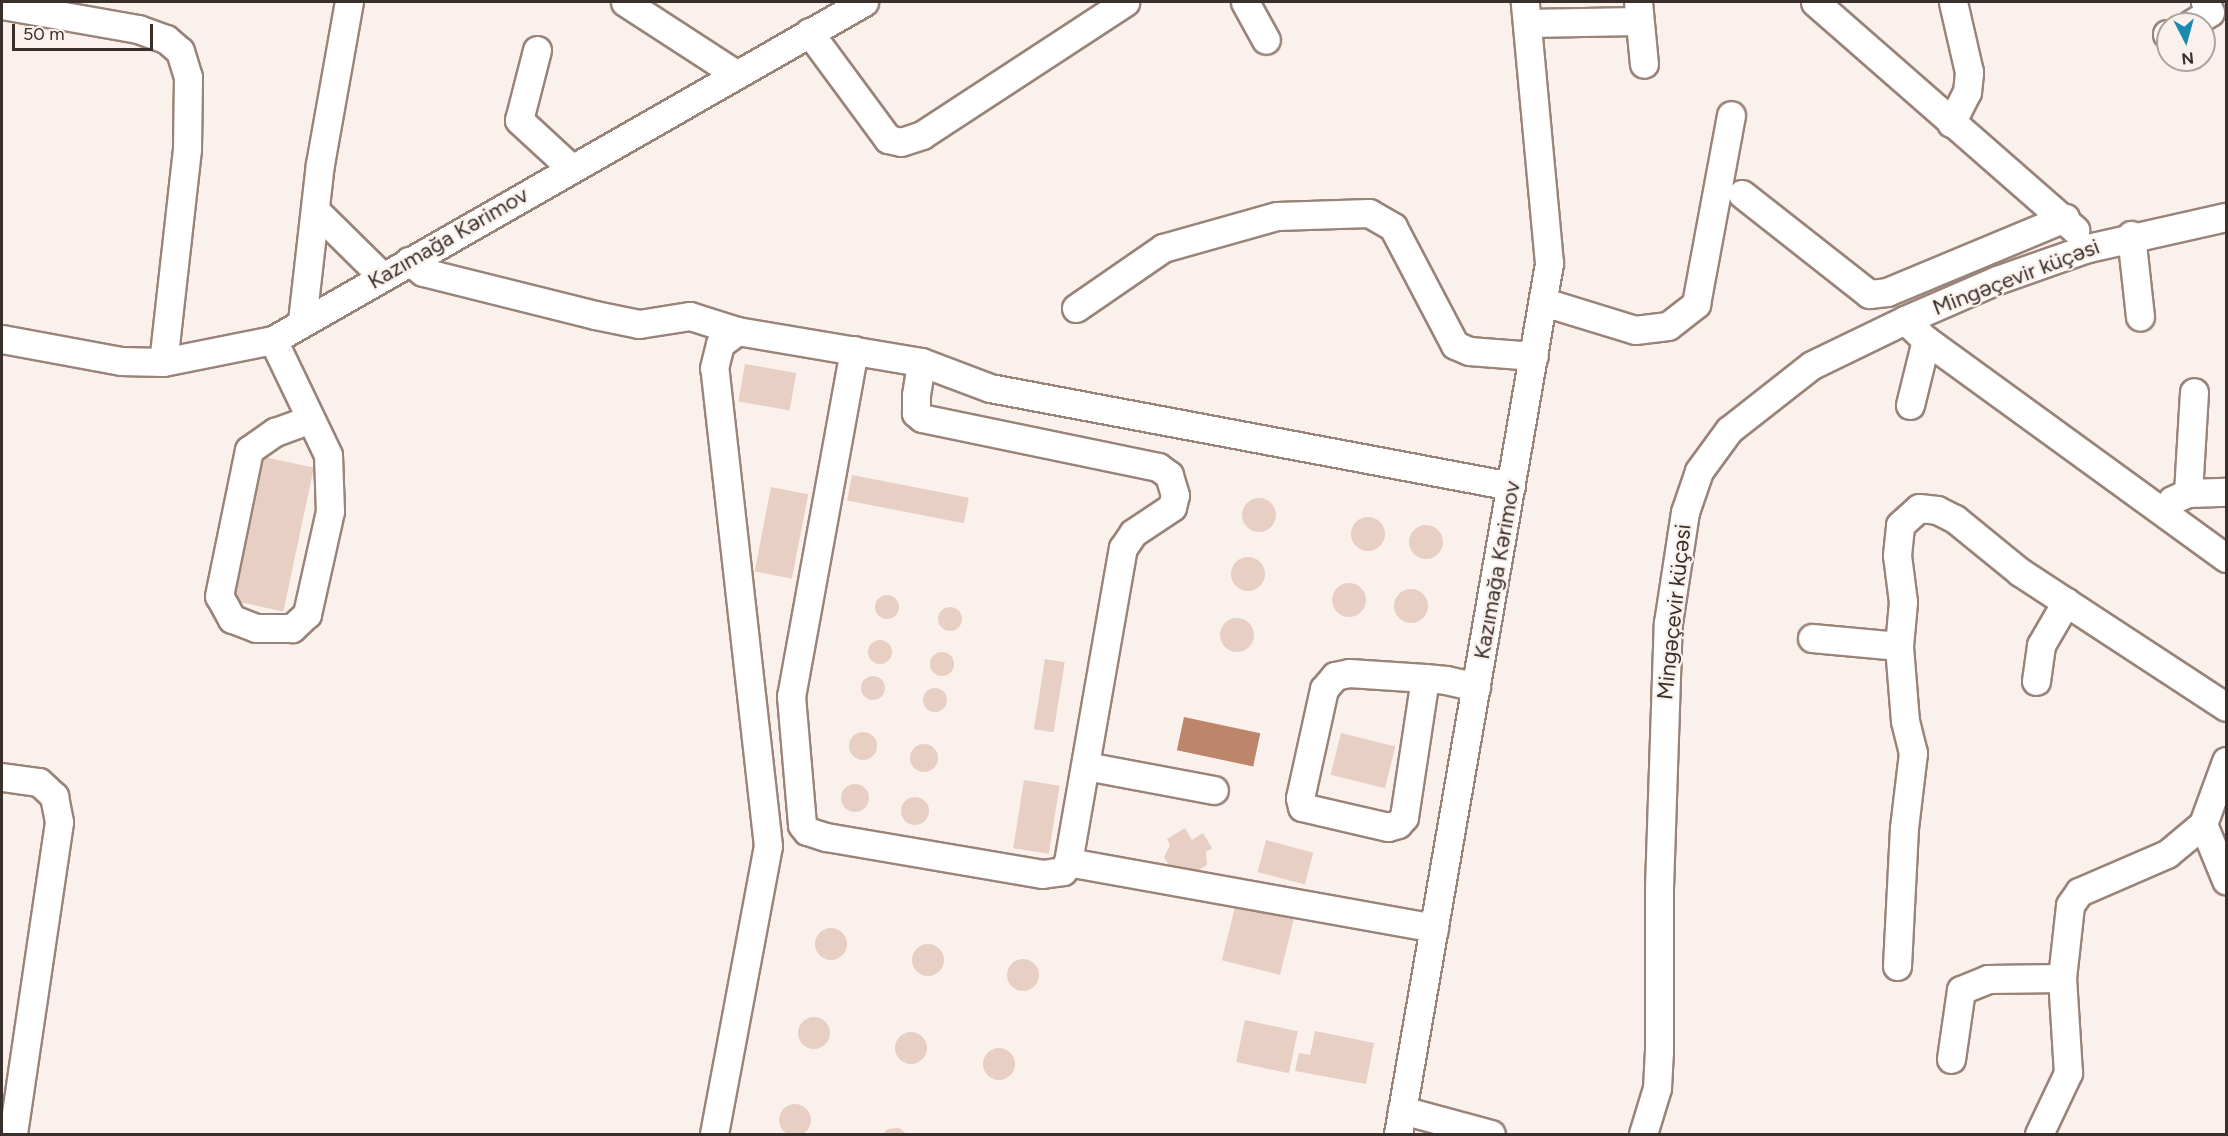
<!DOCTYPE html>
<html>
<head>
<meta charset="utf-8">
<style>
  body { margin:0 }
  #map { position:relative; width:2228px; height:1136px; overflow:hidden; background:#fbf1ec; font-family:Figtree,sans-serif }
  div>[style] { position:absolute }
  [style*='--x'] { left:calc(var(--x)*1px); top:calc(var(--y)*1px); width:calc(var(--w)*1px); rotate:calc(var(--a)*1deg) }
  .water>* { inset:0; background:#bd866a; transform-origin:0 0 }
  .building>* { inset:0; background:#e7cfc3; transform-origin:0 0 }
  .round { border-radius:50% }
  .roads { filter:drop-shadow(2px 0 #9a8479) drop-shadow(-2px 0 #9a8479) drop-shadow(0 2px #9a8479) drop-shadow(0 -2px #9a8479) }
  .minor>* { height:27px; margin:-13.5px; padding:0 13.5px; transform-origin:13.5px; border-radius:13.5px; background:#fff }
  span { translate:-50% -50%; white-space:nowrap; text-align:center; line-height:1.15; -webkit-text-stroke:4.5px #fbf1ec; paint-order:stroke }
  .street-label { font-size:22px; color:#39302b }
  .frame { position:absolute; inset:0; border:3px solid #39302b; pointer-events:none }
  .north { position:absolute; left:2156px; top:12px; width:60px; height:60px; box-sizing:border-box; background:#fbf1ec; border:2px solid #ada49f; border-radius:50%; rotate:174deg; font-size:16px; font-weight:700; line-height:24px; text-align:center; color:#39302b }
  .north::after { content:''; display:block; margin:auto; width:21px; height:27px; background:#1c8ab0; clip-path:polygon(50% 0,100% 100%,50% 72%,0 100%) }
  .scale { position:absolute; left:12px; top:24px; width:141px; height:27px; box-sizing:border-box; border:3px solid #39302b; border-top:0; padding-left:8px; font-size:18px; line-height:21px; white-space:nowrap; color:#39302b; -webkit-text-stroke:4px #fbf1ec; paint-order:stroke }
</style>
</head>
<body>
<div id="map">
  <div class="water">
    <i style="left:1184px;top:717px;width:78px;height:34px;rotate:12deg"></i>
  </div>
  <div class="building">
    <i style="left:745px;top:364px;width:52px;height:38px;rotate:10deg"></i>
    <i style="left:264px;top:457px;width:51px;height:147px;rotate:12deg"></i>
    <i style="left:852px;top:475px;width:119px;height:26px;rotate:11deg"></i>
    <i style="left:771px;top:487px;width:38px;height:86px;rotate:11deg"></i>
    <i class="round" style="left:1242px;top:498px;width:34px;height:34px"></i>
    <i class="round" style="left:1351px;top:517px;width:34px;height:34px"></i>
    <i class="round" style="left:1409px;top:525px;width:34px;height:34px"></i>
    <i class="round" style="left:1231px;top:557px;width:34px;height:34px"></i>
    <i class="round" style="left:1332px;top:583px;width:34px;height:34px"></i>
    <i class="round" style="left:1394px;top:589px;width:34px;height:34px"></i>
    <i class="round" style="left:875px;top:595px;width:24px;height:24px"></i>
    <i class="round" style="left:938px;top:607px;width:24px;height:24px"></i>
    <i class="round" style="left:1220px;top:618px;width:34px;height:34px"></i>
    <i class="round" style="left:868px;top:640px;width:24px;height:24px"></i>
    <i class="round" style="left:930px;top:652px;width:24px;height:24px"></i>
    <i style="left:1045px;top:659px;width:20px;height:71px;rotate:9deg"></i>
    <i class="round" style="left:861px;top:676px;width:24px;height:24px"></i>
    <i class="round" style="left:923px;top:688px;width:24px;height:24px"></i>
    <i class="round" style="left:849px;top:732px;width:28px;height:28px"></i>
    <i style="left:1341px;top:733px;width:56px;height:43px;rotate:14deg"></i>
    <i class="round" style="left:910px;top:744px;width:28px;height:28px"></i>
    <i style="left:1024px;top:780px;width:36px;height:69px;rotate:9deg"></i>
    <i class="round" style="left:841px;top:784px;width:28px;height:28px"></i>
    <i class="round" style="left:901px;top:797px;width:28px;height:28px"></i>
    <i style="clip-path:polygon(1185px 828px,1192px 840px,1203px 833px,1212px 848px,1206px 852px,1207px 865px,1189px 876px,1179px 868px,1173px 872px,1164px 857px,1170px 845px,1167px 839px)"></i>
    <i style="left:1266px;top:840px;width:49px;height:33px;rotate:15deg"></i>
    <i style="left:1236px;top:903px;width:60px;height:59px;rotate:14deg"></i>
    <i class="round" style="left:815px;top:928px;width:32px;height:32px"></i>
    <i class="round" style="left:912px;top:944px;width:32px;height:32px"></i>
    <i class="round" style="left:1007px;top:959px;width:32px;height:32px"></i>
    <i class="round" style="left:798px;top:1017px;width:32px;height:32px"></i>
    <i style="left:1245px;top:1020px;width:54px;height:43px;rotate:12deg"></i>
    <i style="clip-path:polygon(1315px 1031px,1374px 1043px,1366px 1084px,1295px 1071px,1299px 1053px,1310px 1055px)"></i>
    <i class="round" style="left:895px;top:1032px;width:32px;height:32px"></i>
    <i class="round" style="left:983px;top:1048px;width:32px;height:32px"></i>
    <i class="round" style="left:779px;top:1104px;width:32px;height:32px"></i>
    <i style="clip-path:polygon(899px 1128px,907px 1134px,883px 1134px,888px 1129px)"></i>
  </div>
  <div class="roads">
    <div class="minor">
      <i style="--x:625;--y:2;--w:132;--a:33"></i>
      <i style="--x:1245;--y:2;--w:43;--a:61.1"></i>
      <i style="--x:1638;--y:2;--w:62;--a:84.5"></i>
      <i style="--x:1815;--y:2;--w:346;--a:41.2"></i>
      <i style="--x:2;--y:5;--w:138;--a:10"></i>
      <i style="--x:138;--y:29;--w:30;--a:20"></i>
      <i style="--x:166;--y:39;--w:18;--a:41"></i>
      <i style="--x:180;--y:51;--w:27;--a:73"></i>
      <i style="--x:188;--y:77;--w:72;--a:90.8"></i>
      <i style="--x:187;--y:149;--w:214;--a:96.4"></i>
      <i style="--x:1527;--y:23;--w:111;--a:-1"></i>
      <i style="--x:2191;--y:24;--w:22;--a:-32"></i>
      <i style="--x:2210;--y:12;--w:11;--a:-117"></i>
      <i style="--x:809;--y:32;--w:133;--a:53.6"></i>
      <i style="--x:888;--y:139;--w:13;--a:13"></i>
      <i style="--x:901;--y:142;--w:22;--a:-18"></i>
      <i style="--x:922;--y:135;--w:243;--a:-33.2"></i>
      <i style="--x:2167;--y:34;--w:1;--a:0"></i>
      <i style="--x:537;--y:50;--w:72;--a:104.4"></i>
      <i style="--x:519;--y:120;--w:71;--a:42.7"></i>
      <i style="--x:1951;--y:123;--w:35;--a:-63"></i>
      <i style="--x:1967;--y:92;--w:20;--a:-84"></i>
      <i style="--x:1969;--y:72;--w:72;--a:-102.9"></i>
      <i style="--x:1742;--y:194;--w:162;--a:38.2"></i>
      <i style="--x:1869;--y:294;--w:18;--a:-6"></i>
      <i style="--x:1887;--y:292;--w:193;--a:-22.6"></i>
      <i style="--x:316;--y:211;--w:93;--a:44.6"></i>
      <i style="--x:2131;--y:235;--w:82;--a:83.7"></i>
      <i style="--x:409;--y:261;--w:18;--a:38"></i>
      <i style="--x:423;--y:272;--w:177;--a:14"></i>
      <i style="--x:595;--y:315;--w:45;--a:11.6"></i>
      <i style="--x:639;--y:324;--w:52;--a:-8.9"></i>
      <i style="--x:690;--y:316;--w:49;--a:17.7"></i>
      <i style="--x:1544;--y:302;--w:95;--a:17.1"></i>
      <i style="--x:1635;--y:330;--w:33;--a:-7"></i>
      <i style="--x:1668;--y:326;--w:36;--a:-38"></i>
      <i style="--x:1696;--y:304;--w:192;--a:-79.5"></i>
      <i style="--x:1076;--y:308;--w:106;--a:-34.6"></i>
      <i style="--x:1163;--y:248;--w:118;--a:-15.7"></i>
      <i style="--x:1277;--y:216;--w:92;--a:-1.9"></i>
      <i style="--x:1369;--y:213;--w:28;--a:30"></i>
      <i style="--x:1393;--y:227;--w:133;--a:62.3"></i>
      <i style="--x:1455;--y:345;--w:15;--a:23"></i>
      <i style="--x:1469;--y:351;--w:65;--a:4.4"></i>
      <i style="--x:1905;--y:320;--w:29;--a:44"></i>
      <i style="--x:1926;--y:340;--w:371;--a:36"></i>
      <i style="--x:302;--y:321;--w:158;--a:-83.5"></i>
      <i style="--x:320;--y:164;--w:165;--a:-79.9"></i>
      <i style="--x:2;--y:339;--w:121;--a:10.5"></i>
      <i style="--x:121;--y:361;--w:42;--a:1.4"></i>
      <i style="--x:163;--y:362;--w:112;--a:-11.3"></i>
      <i style="--x:273;--y:340;--w:681;--a:-29.77"></i>
      <i style="--x:273;--y:340;--w:127;--a:64.4"></i>
      <i style="--x:328;--y:455;--w:56;--a:88"></i>
      <i style="--x:330;--y:511;--w:106;--a:102.6"></i>
      <i style="--x:307;--y:614;--w:21;--a:137"></i>
      <i style="--x:292;--y:628;--w:36;--a:180"></i>
      <i style="--x:256;--y:628;--w:26;--a:-159"></i>
      <i style="--x:232;--y:619;--w:26;--a:-119"></i>
      <i style="--x:219;--y:596;--w:149;--a:-78.4"></i>
      <i style="--x:249;--y:450;--w:32;--a:-35"></i>
      <i style="--x:275;--y:432;--w:37;--a:-20"></i>
      <i style="--x:854;--y:350;--w:352;--a:100.3"></i>
      <i style="--x:791;--y:696;--w:129;--a:85.1"></i>
      <i style="--x:802;--y:825;--w:8;--a:50"></i>
      <i style="--x:807;--y:831;--w:20;--a:18"></i>
      <i style="--x:826;--y:837;--w:219;--a:9.7"></i>
      <i style="--x:1042;--y:874;--w:21;--a:-8"></i>
      <i style="--x:1063;--y:871;--w:10;--a:-61"></i>
      <i style="--x:1068;--y:862;--w:319;--a:-80.1"></i>
      <i style="--x:1123;--y:548;--w:18;--a:-56"></i>
      <i style="--x:1133;--y:533;--w:47;--a:-33.7"></i>
      <i style="--x:1172;--y:507;--w:12;--a:-76"></i>
      <i style="--x:1175;--y:495;--w:21;--a:-107"></i>
      <i style="--x:1169;--y:475;--w:14;--a:-144"></i>
      <i style="--x:1158;--y:467;--w:241;--a:-168.3"></i>
      <i style="--x:922;--y:418;--w:8;--a:-140"></i>
      <i style="--x:916;--y:413;--w:18;--a:-90"></i>
      <i style="--x:916;--y:395;--w:33;--a:-81"></i>
      <i style="--x:1910;--y:405;--w:67;--a:-76.2"></i>
      <i style="--x:2188;--y:493;--w:101;--a:-86.6"></i>
      <i style="--x:2172;--y:500;--w:17;--a:-24"></i>
      <i style="--x:2188;--y:493;--w:38;--a:-2"></i>
      <i style="--x:1812;--y:638;--w:87;--a:5.3"></i>
      <i style="--x:1425;--y:678;--w:141;--a:98.6"></i>
      <i style="--x:1404;--y:817;--w:9;--a:131"></i>
      <i style="--x:1398;--y:824;--w:10;--a:163"></i>
      <i style="--x:1388;--y:827;--w:88;--a:-166.9"></i>
      <i style="--x:1302;--y:807;--w:9;--a:-103"></i>
      <i style="--x:1300;--y:798;--w:112;--a:-77.6"></i>
      <i style="--x:1324;--y:689;--w:17;--a:-50"></i>
      <i style="--x:1335;--y:676;--w:14;--a:-12"></i>
      <i style="--x:1349;--y:673;--w:76;--a:3.8"></i>
      <i style="--x:1425;--y:678;--w:21;--a:5"></i>
      <i style="--x:1446;--y:680;--w:31;--a:13"></i>
      <i style="--x:2036;--y:681;--w:36;--a:-82"></i>
      <i style="--x:2041;--y:645;--w:50;--a:-59.8"></i>
      <i style="--x:1086;--y:766;--w:130;--a:10.6"></i>
      <i style="--x:2;--y:777;--w:37;--a:8"></i>
      <i style="--x:39;--y:782;--w:21;--a:43"></i>
      <i style="--x:54;--y:796;--w:26;--a:79"></i>
      <i style="--x:59;--y:822;--w:315;--a:98.4"></i>
      <i style="--x:2203;--y:824;--w:61;--a:67.7"></i>
      <i style="--x:1068;--y:862;--w:372;--a:10.2"></i>
      <i style="--x:1897;--y:966;--w:138;--a:-87.1"></i>
      <i style="--x:1904;--y:828;--w:76;--a:-83.2"></i>
      <i style="--x:1913;--y:753;--w:33;--a:-104"></i>
      <i style="--x:1905;--y:721;--w:75;--a:-94.6"></i>
      <i style="--x:1899;--y:646;--w:44;--a:-84.8"></i>
      <i style="--x:1903;--y:602;--w:47;--a:-97.3"></i>
      <i style="--x:1897;--y:555;--w:30;--a:-84"></i>
      <i style="--x:1900;--y:525;--w:25;--a:-42"></i>
      <i style="--x:1919;--y:508;--w:18;--a:6"></i>
      <i style="--x:1937;--y:510;--w:20;--a:27"></i>
      <i style="--x:1955;--y:519;--w:84;--a:39.2"></i>
      <i style="--x:2020;--y:572;--w:246;--a:33.2"></i>
      <i style="--x:1951;--y:1059;--w:70;--a:-81.8"></i>
      <i style="--x:1961;--y:990;--w:29;--a:-22"></i>
      <i style="--x:1988;--y:979;--w:74;--a:-0.8"></i>
      <i style="--x:1402;--y:1110;--w:92;--a:15.1"></i>
      <i style="--x:714;--y:1134;--w:293;--a:-79.4"></i>
      <i style="--x:768;--y:846;--w:481;--a:-96.4"></i>
      <i style="--x:714;--y:368;--w:25;--a:-76"></i>
      <i style="--x:720;--y:344;--w:21;--a:-37"></i>
      <i style="--x:737;--y:331;--w:187;--a:9.6"></i>
      <i style="--x:921;--y:362;--w:74;--a:20.6"></i>
      <i style="--x:990;--y:388;--w:530;--a:10.65"></i>
      <i style="--x:1398;--y:1134;--w:884;--a:-80.16"></i>
      <i style="--x:1549;--y:263;--w:262;--a:-95.3"></i>
      <i style="--x:1643;--y:1134;--w:48;--a:-73.1"></i>
      <i style="--x:1657;--y:1088;--w:36;--a:-87"></i>
      <i style="--x:1659;--y:1052;--w:164;--a:-90"></i>
      <i style="--x:1659;--y:888;--w:265;--a:-88.1"></i>
      <i style="--x:1668;--y:623;--w:112;--a:-81.3"></i>
      <i style="--x:1685;--y:512;--w:43;--a:-71.1"></i>
      <i style="--x:1699;--y:471;--w:51;--a:-53.8"></i>
      <i style="--x:1729;--y:430;--w:105;--a:-38.1"></i>
      <i style="--x:1812;--y:365;--w:103;--a:-25.8"></i>
      <i style="--x:1905;--y:320;--w:100;--a:-23.5"></i>
      <i style="--x:1997;--y:280;--w:96;--a:-19.4"></i>
      <i style="--x:2088;--y:248;--w:141;--a:-12.7"></i>
      <i style="--x:2039;--y:1134;--w:68;--a:-64.6"></i>
      <i style="--x:2068;--y:1073;--w:95;--a:-93.6"></i>
      <i style="--x:2062;--y:978;--w:73;--a:-83.7"></i>
      <i style="--x:2070;--y:905;--w:16;--a:-55"></i>
      <i style="--x:2079;--y:892;--w:96;--a:-23.4"></i>
      <i style="--x:2167;--y:854;--w:47;--a:-39.8"></i>
      <i style="--x:2203;--y:824;--w:67;--a:-69.9"></i>
    </div>
  </div>
  <div class="street-label">
    <span style="left:448px;top:238px;rotate:-30deg">Kazımağa Kərimov</span>
    <span style="left:2016px;top:277px;rotate:-21deg">Mingəçevir küçəsi</span>
    <span style="left:1497px;top:570px;rotate:-80deg">Kazımağa Kərimov</span>
    <span style="left:1674px;top:612px;rotate:-84deg">Mingəçevir küçəsi</span>
  </div>
  <div class="frame"></div>
  <div class="north">N</div>
  <div class="scale">50 m</div>
</div>
</body>
</html>
